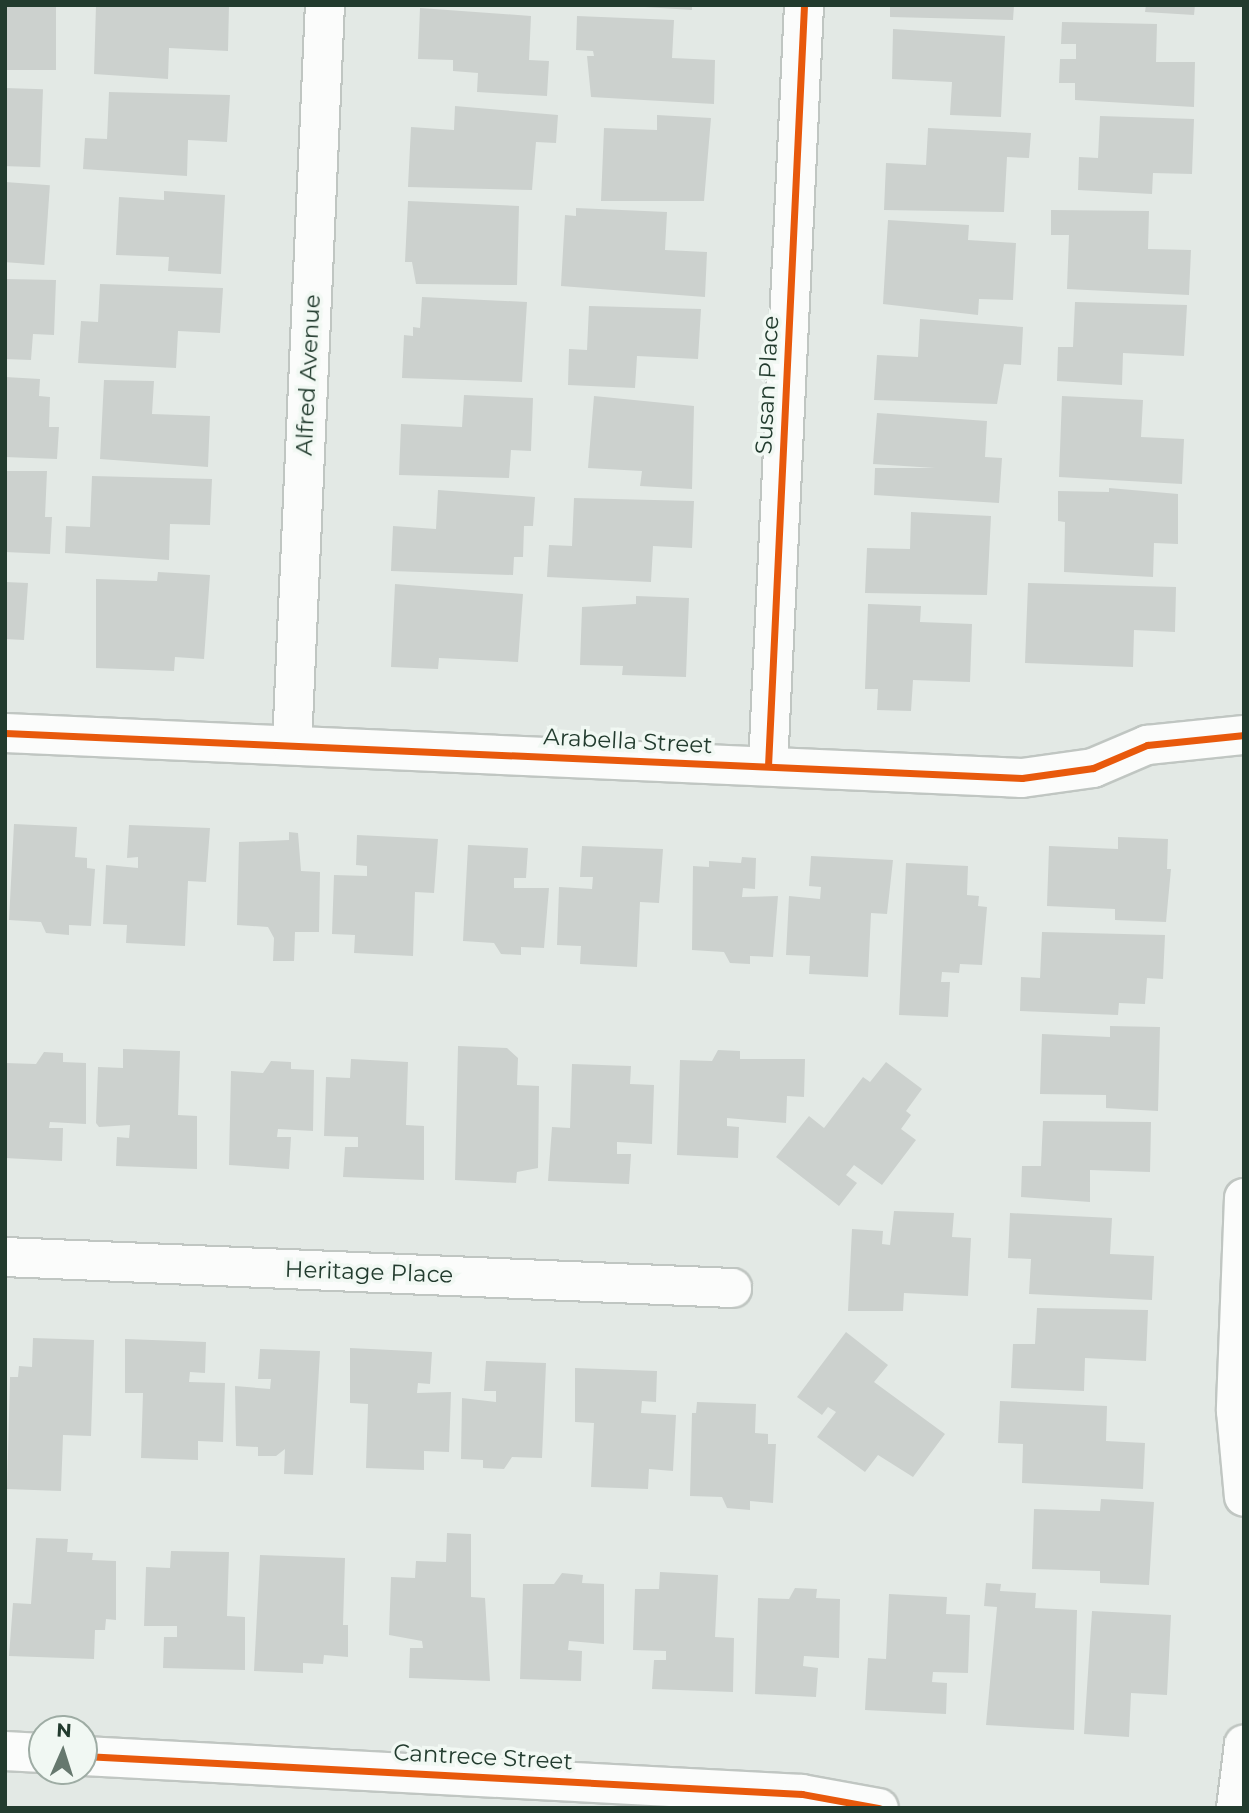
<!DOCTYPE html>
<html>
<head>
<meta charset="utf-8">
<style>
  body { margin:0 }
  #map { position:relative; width:1249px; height:1813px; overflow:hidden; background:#e3e9e5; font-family:Montserrat,sans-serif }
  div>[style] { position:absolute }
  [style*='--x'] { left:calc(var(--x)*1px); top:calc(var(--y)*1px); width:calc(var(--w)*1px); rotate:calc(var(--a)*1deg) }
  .building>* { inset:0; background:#ccd1ce; transform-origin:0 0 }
  .roads { filter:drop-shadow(2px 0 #c0c6c2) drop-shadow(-2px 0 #c0c6c2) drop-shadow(0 2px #c0c6c2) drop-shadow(0 -2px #c0c6c2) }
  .minor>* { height:38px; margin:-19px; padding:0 19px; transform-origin:19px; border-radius:19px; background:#fbfcfb }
  .cycleway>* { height:7px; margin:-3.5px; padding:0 3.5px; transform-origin:3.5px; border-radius:3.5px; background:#e8590c }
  span { translate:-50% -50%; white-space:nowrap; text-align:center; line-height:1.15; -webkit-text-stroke:7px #f1f8f3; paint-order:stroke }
  .street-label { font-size:23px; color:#223b2e }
  .frame { position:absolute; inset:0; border:7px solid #223b2e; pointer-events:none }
  .north { position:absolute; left:28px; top:1715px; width:70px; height:70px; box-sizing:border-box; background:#f1f8f3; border:2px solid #9eaca4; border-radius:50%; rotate:3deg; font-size:19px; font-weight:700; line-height:28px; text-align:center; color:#223b2e }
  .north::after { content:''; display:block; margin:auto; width:24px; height:32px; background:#66786e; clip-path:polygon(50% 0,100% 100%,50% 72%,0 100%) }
</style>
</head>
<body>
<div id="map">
  <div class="building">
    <i style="left:5px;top:5px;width:51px;height:65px"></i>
    <i style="clip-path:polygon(96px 5px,229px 5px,228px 51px,169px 48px,168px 79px,94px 74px)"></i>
    <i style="clip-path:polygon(645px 5px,692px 5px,692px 10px,645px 7px)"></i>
    <i style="clip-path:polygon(890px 5px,1014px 5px,1013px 20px,890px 17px)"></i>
    <i style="clip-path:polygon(1146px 5px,1195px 5px,1194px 15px,1145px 12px)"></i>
    <i style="clip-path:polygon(420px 8px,531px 16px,529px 60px,549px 61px,547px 96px,477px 92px,478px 73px,453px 71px,453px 60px,418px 59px)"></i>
    <i style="clip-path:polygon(577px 16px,674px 20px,672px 58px,715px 60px,714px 104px,591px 97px,587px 56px,594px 56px,593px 51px,576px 50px)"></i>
    <i style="clip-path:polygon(1062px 22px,1157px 24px,1156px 62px,1195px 62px,1194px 107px,1075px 100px,1075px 83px,1059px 83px,1060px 59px,1076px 59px,1076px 44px,1061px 44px)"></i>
    <i style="clip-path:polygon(893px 29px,1005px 36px,1001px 117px,950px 115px,952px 82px,892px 79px)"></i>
    <i style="left:5px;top:88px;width:38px;height:78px;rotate:2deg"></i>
    <i style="clip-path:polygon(109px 92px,230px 95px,227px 142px,188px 140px,187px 176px,83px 169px,85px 138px,107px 139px)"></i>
    <i style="clip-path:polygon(455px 106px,558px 115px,556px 143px,536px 142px,532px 190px,408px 187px,411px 127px,454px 130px)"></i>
    <i style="clip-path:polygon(657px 115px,711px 118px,704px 201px,601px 201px,604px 128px,657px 130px)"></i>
    <i style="clip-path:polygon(1100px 116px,1194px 119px,1192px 174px,1153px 173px,1152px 194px,1078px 190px,1079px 157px,1098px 158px)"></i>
    <i style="clip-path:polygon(928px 128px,1031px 133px,1029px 158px,1007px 157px,1004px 212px,884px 210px,886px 163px,926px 165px)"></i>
    <i style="left:5px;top:182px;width:45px;height:80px;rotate:4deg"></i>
    <i style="clip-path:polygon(164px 191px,225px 195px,221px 274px,168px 271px,169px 257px,116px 255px,119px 197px,164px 200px)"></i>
    <i style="clip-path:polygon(408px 201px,519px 206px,517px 285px,416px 284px,412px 262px,405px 262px)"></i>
    <i style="clip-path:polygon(576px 208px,667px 212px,665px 250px,707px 252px,705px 297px,561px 286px,565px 215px,576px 216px)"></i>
    <i style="clip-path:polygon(1051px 210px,1149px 211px,1148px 249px,1191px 250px,1189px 295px,1067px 289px,1069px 235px,1051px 235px)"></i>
    <i style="clip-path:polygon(888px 220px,969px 225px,968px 240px,1016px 243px,1013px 300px,979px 299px,978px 315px,883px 304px)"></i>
    <i style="clip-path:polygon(5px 279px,56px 280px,54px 335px,33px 334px,31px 360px,5px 359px)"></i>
    <i style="clip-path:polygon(100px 284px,223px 288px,220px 333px,178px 331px,176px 368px,78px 363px,81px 321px,98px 322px)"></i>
    <i style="clip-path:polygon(422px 297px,527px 302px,522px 382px,402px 378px,404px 335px,413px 336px,413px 327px,420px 328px)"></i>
    <i style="clip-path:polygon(1075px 302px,1187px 305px,1184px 356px,1123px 353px,1122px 385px,1057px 381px,1058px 347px,1073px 347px)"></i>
    <i style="clip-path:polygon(589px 306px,701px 309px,698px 359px,637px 356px,635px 388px,568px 385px,569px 349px,587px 350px)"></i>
    <i style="clip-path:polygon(920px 319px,1023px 327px,1021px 365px,1004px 364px,997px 404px,874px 400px,877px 355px,918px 357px)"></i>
    <i style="clip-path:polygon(5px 377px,40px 379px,39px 396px,50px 397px,49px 427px,59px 427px,57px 459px,5px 457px)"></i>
    <i style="clip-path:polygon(104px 380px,154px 381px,152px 414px,210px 416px,208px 467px,100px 459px)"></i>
    <i style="clip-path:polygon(464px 395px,533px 398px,531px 451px,511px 450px,509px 478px,399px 475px,401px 424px,462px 427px)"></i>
    <i style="clip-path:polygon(594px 396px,694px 406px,692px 489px,640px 486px,642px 471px,588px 468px)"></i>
    <i style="clip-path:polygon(1062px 396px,1143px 400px,1141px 437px,1184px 439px,1182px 484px,1059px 477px)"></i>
    <i style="clip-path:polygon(877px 413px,987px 421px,985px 457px,1002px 458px,999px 503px,874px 495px,875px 468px,935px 468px,873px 464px)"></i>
    <i style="clip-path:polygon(5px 471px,47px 471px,45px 517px,52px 517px,50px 554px,5px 552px)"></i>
    <i style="clip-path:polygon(92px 476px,212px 479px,210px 525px,170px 524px,169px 560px,65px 553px,66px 526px,90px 527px)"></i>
    <i style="clip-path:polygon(1109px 488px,1178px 494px,1178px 544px,1154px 543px,1153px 577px,1064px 572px,1065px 522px,1058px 521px,1058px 491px,1109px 492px)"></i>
    <i style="clip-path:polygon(438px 490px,535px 497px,533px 526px,524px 526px,523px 557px,514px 557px,513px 575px,391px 571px,393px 526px,436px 529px)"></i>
    <i style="clip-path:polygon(574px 498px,694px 501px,692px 548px,653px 546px,651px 582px,547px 577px,549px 545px,572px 546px)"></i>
    <i style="clip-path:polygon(911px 512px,991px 516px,987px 595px,865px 593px,867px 548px,910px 549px)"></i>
    <i style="clip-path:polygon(158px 572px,210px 575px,204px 659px,175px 657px,174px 671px,96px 668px,96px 579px,157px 581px)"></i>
    <i style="clip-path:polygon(5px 582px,28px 583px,24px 640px,5px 639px)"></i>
    <i style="clip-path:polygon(1028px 583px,1176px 587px,1175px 632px,1134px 630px,1133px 667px,1025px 663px)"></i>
    <i style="clip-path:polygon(395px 584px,523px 594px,518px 662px,439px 658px,438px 669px,391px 667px)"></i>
    <i style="clip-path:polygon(636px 596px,689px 598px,686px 677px,622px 675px,623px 666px,580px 665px,582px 607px,636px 604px)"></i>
    <i style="clip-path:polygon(868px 604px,921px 606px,920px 622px,972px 624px,970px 682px,913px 680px,911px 711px,877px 710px,878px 689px,865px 689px)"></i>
    <i style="clip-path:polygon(14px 824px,77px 827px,75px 857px,87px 858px,87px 868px,95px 869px,91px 926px,69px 925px,69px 935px,46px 933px,41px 922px,9px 920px)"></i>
    <i style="clip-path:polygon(129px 825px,210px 828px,206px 882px,188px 881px,185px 946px,126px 943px,127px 925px,103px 924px,106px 865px,138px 868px,138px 857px,127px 858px)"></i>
    <i style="clip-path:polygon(289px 832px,298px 833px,301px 871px,320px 872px,319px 932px,295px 932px,294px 961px,273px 961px,274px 938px,268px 927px,237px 925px,239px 842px,289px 840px)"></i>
    <i style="clip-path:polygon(357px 835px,438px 839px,434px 893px,415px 892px,413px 956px,354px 953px,355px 935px,332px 934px,334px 875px,367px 876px,367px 866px,356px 865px)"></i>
    <i style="clip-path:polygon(1118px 837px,1168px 839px,1167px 869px,1171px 869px,1166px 922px,1115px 920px,1115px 909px,1047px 906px,1049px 846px,1118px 849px)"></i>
    <i style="clip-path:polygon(468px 845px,528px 848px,526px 878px,514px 878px,514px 888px,549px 888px,544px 948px,521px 947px,521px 955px,501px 954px,494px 943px,463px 941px)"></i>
    <i style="clip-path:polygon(582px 846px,663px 849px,659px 903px,640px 902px,637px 967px,580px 964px,581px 946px,557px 945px,559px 887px,592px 889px,593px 877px,580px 877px)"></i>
    <i style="clip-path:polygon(811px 856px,893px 860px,887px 914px,871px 913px,868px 977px,809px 974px,810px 956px,786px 955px,789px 896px,820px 899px,821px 887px,809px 886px)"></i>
    <i style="clip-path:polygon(742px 857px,756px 858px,755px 889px,743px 888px,742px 897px,778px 896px,773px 957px,750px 956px,750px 964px,730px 963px,724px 952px,692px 950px,693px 866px,709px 867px,709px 861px,741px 863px)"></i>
    <i style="clip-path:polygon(906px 863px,968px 866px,967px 895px,979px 896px,978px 906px,987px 907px,982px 965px,960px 964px,959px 973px,942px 972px,941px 982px,950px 982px,948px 1017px,899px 1015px)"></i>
    <i style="clip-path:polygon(1042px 932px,1165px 935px,1163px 979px,1147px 978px,1145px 1004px,1119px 1003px,1118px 1015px,1020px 1011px,1021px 977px,1040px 978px)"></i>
    <i style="clip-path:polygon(1110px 1026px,1160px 1027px,1158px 1111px,1106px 1108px,1106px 1095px,1040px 1094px,1042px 1034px,1110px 1037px)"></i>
    <i style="clip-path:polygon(458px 1046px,507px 1048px,518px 1058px,517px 1085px,539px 1086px,538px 1168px,517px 1172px,516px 1183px,455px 1180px)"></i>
    <i style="clip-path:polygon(123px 1049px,180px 1051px,178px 1115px,197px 1116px,197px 1169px,116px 1166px,117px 1137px,129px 1138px,130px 1125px,99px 1127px,96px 1123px,98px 1067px,123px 1068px)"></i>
    <i style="clip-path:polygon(718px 1050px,740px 1051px,740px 1059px,805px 1059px,804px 1097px,787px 1096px,786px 1123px,727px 1118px,727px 1126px,739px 1127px,738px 1158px,677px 1155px,680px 1060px,712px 1061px)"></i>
    <i style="clip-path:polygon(44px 1052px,63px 1053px,63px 1062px,86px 1063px,86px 1124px,50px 1122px,49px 1128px,63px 1128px,62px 1161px,5px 1158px,5px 1063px,36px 1064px)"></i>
    <i style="clip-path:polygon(351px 1059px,408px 1062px,406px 1125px,424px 1126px,424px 1180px,343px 1177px,345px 1147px,358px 1147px,358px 1137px,324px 1136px,326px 1077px,350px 1078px)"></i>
    <i style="clip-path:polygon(271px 1061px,291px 1062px,291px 1069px,314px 1070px,313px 1131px,278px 1129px,277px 1137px,291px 1137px,289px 1169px,229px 1165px,231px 1071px,263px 1073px)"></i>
    <i style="clip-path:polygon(886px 1062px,922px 1089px,906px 1111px,911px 1115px,901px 1129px,916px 1140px,882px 1185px,854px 1165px,846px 1175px,857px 1183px,839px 1206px,776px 1157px,809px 1116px,824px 1128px,863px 1077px,870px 1082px)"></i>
    <i style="clip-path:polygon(572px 1064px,631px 1066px,630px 1084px,654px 1085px,652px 1144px,617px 1142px,617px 1154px,631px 1154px,629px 1184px,548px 1181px,552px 1127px,570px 1128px)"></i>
    <i style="clip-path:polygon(1043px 1121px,1151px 1122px,1150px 1172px,1090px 1170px,1090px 1202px,1021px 1197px,1022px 1166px,1041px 1166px)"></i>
    <i style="clip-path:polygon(894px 1211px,954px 1213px,952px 1237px,971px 1238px,968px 1296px,904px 1293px,903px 1311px,848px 1311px,852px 1229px,883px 1231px,882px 1244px,890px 1245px)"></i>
    <i style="clip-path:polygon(1010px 1213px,1112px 1218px,1110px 1254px,1154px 1256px,1152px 1300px,1029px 1294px,1031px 1259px,1008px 1258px)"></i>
    <i style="clip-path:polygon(1037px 1308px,1148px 1310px,1146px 1361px,1085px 1358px,1084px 1391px,1011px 1388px,1013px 1344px,1035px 1344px)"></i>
    <i style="clip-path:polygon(846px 1332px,888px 1365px,874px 1382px,945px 1434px,913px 1477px,878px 1455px,865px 1472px,817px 1437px,836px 1412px,828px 1407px,822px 1415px,797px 1397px)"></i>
    <i style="clip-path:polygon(33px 1338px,94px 1340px,91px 1436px,63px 1435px,61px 1491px,7px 1489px,10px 1377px,18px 1377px,19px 1366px,32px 1367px)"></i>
    <i style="clip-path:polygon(125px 1339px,206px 1342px,205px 1373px,190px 1372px,189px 1382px,225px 1383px,223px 1442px,198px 1441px,198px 1460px,141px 1458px,143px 1393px,125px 1393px)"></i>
    <i style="clip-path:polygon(350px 1348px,432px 1352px,430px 1384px,418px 1383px,417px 1393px,451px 1392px,449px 1452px,424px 1451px,424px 1470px,366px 1468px,368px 1404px,350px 1403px)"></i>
    <i style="clip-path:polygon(260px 1349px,320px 1351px,313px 1475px,284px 1474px,285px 1449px,276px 1456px,258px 1456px,258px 1447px,236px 1446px,235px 1386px,270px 1389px,271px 1379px,258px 1379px)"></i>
    <i style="clip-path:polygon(486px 1361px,546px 1363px,542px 1458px,512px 1457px,504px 1469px,483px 1468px,483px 1460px,461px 1459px,462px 1398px,496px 1402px,496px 1391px,484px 1391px)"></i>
    <i style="clip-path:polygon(575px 1368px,657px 1371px,656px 1402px,642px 1401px,641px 1413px,676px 1415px,673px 1471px,649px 1469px,648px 1489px,591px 1487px,594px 1423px,575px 1422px)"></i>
    <i style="clip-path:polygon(1000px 1401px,1107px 1406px,1106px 1441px,1145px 1443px,1143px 1489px,1022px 1483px,1023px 1444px,998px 1443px)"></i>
    <i style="clip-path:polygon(697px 1402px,756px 1404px,755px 1433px,768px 1434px,768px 1444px,776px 1444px,773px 1503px,750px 1501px,750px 1510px,727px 1508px,722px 1497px,690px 1496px,692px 1413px,696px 1413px)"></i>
    <i style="clip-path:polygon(1101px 1499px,1154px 1502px,1149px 1585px,1100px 1583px,1100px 1571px,1032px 1569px,1034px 1509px,1100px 1511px)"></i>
    <i style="clip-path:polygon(447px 1533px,471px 1534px,471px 1597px,485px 1598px,490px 1681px,409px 1678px,410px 1648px,423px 1648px,422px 1641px,389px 1635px,391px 1577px,415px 1578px,416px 1561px,446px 1562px)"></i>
    <i style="clip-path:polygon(36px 1538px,68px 1539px,67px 1552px,93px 1553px,92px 1560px,116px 1561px,116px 1620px,106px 1619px,105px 1630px,95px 1630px,94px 1659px,9px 1656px,13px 1603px,31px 1604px)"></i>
    <i style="clip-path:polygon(171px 1551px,229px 1552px,227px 1616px,245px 1617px,245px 1670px,163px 1668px,164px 1637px,177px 1637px,177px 1626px,144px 1626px,146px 1567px,170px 1568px)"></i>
    <i style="clip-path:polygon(260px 1555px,345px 1558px,343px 1625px,348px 1625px,348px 1657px,324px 1655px,323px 1664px,303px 1663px,303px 1673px,254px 1671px)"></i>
    <i style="clip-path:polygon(660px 1572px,718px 1575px,715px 1637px,734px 1638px,733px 1692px,652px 1689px,654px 1660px,666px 1660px,666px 1651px,633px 1650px,635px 1589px,659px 1589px)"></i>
    <i style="clip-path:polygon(562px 1573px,583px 1575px,582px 1583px,604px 1584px,604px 1644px,569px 1641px,568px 1650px,582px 1651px,581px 1681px,520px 1679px,523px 1584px,554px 1584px)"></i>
    <i style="clip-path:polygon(986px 1583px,1001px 1584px,1000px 1591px,1036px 1593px,1035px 1608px,1077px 1610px,1074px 1730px,986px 1725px,997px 1607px,984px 1606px)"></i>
    <i style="clip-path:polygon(795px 1588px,817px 1589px,816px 1598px,840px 1599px,839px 1658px,804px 1656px,803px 1666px,818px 1668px,816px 1697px,755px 1694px,758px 1598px,789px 1599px)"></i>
    <i style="clip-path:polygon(889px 1594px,947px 1597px,946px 1614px,970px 1615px,968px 1673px,933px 1672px,932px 1682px,947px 1683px,946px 1714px,865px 1710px,868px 1658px,886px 1659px)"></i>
    <i style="clip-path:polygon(1092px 1611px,1171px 1615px,1167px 1695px,1131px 1693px,1129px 1737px,1084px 1734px)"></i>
  </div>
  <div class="roads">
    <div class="minor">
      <i style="--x:5;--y:733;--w:1018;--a:2.53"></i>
      <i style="--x:1022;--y:778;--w:72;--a:-8"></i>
      <i style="--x:1093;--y:768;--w:59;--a:-23.1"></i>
      <i style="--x:1147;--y:745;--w:98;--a:-5.9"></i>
      <i style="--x:292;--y:745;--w:741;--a:-87.45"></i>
      <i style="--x:768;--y:766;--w:762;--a:-87.29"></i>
      <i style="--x:1244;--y:1198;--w:213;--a:92.2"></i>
      <i style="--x:1236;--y:1411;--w:86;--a:84.7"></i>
      <i style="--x:5;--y:1257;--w:728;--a:2.44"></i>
      <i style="--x:5;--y:1751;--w:37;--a:3"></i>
      <i style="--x:84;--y:1756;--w:719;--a:3.03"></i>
      <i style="--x:802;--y:1794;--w:78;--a:10.3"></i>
      <i style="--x:1236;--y:1808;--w:64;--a:-82.9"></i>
    </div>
  </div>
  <div class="cycleway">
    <i style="--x:5;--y:733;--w:1018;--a:2.53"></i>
    <i style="--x:1022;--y:778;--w:72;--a:-8"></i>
    <i style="--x:1093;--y:768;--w:59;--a:-23.1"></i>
    <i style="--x:1147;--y:745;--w:98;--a:-5.9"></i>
    <i style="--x:768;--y:766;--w:762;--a:-87.29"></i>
    <i style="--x:84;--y:1756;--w:719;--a:3.03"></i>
    <i style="--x:802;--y:1794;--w:78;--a:10.3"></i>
  </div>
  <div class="street-label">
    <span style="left:308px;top:375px;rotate:-87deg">Alfred Avenue</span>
    <span style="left:767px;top:385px;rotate:-87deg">Susan Place</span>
    <span style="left:628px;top:741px;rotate:3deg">Arabella Street</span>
    <span style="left:369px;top:1272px;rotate:2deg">Heritage Place</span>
    <span style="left:483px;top:1757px;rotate:3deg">Cantrece Street</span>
  </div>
  <div class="frame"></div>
  <div class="north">N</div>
</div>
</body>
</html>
